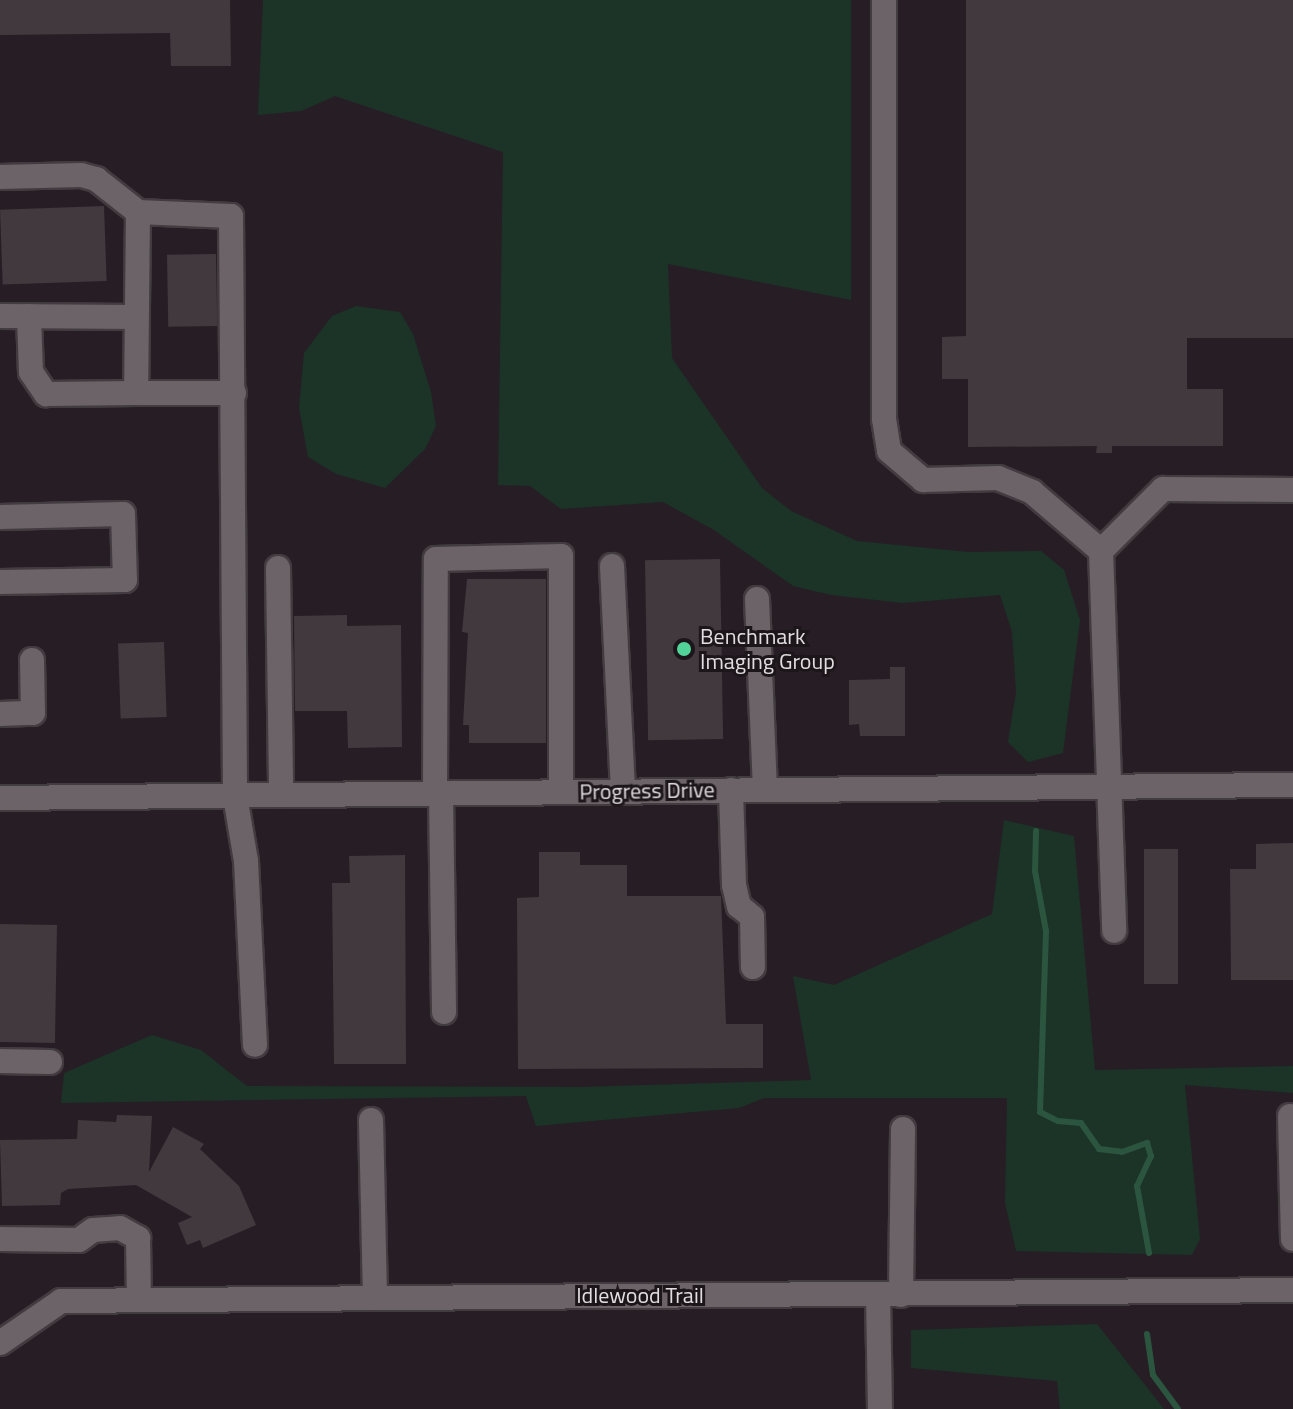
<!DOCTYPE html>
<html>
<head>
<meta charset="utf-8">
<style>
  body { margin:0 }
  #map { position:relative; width:1293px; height:1409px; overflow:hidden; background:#261e24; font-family:"Titillium Web",sans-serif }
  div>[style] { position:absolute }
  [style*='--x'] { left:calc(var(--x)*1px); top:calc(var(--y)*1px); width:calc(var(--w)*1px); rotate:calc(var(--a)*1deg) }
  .green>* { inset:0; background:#1c3327 }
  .stream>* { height:6px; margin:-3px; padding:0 3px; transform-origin:3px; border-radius:3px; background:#2b553f }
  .building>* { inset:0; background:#42393f; transform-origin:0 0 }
  .roads { filter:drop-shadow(2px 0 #423b40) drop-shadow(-2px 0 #423b40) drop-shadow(0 2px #423b40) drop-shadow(0 -2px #423b40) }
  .minor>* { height:24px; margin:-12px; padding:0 12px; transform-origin:12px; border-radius:12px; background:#6c6369 }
  .dots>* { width:22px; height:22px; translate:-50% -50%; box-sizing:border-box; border:4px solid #1c151a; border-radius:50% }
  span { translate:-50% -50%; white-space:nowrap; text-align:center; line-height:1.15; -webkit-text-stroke:6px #1c151a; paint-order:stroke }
  .poi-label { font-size:22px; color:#e2dde1 }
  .left { translate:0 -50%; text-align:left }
  .street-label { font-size:22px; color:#e2dde1 }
</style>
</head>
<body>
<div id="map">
  <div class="green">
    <i style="clip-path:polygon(263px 0,851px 0,851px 300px,668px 264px,672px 358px,762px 488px,791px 511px,857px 541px,968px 552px,1041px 551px,1064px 570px,1080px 620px,1063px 753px,1028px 762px,1008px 742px,1016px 692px,1012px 632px,1000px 595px,903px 603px,831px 595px,793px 586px,714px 530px,663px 502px,561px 509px,530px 486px,498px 485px,503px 152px,335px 96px,301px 111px,258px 115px)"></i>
    <i style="clip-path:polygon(356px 306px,400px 312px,413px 334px,431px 392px,436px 426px,425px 449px,385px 488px,336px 474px,308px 457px,299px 408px,304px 353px,332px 316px)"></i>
    <i style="clip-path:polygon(1004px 820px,1074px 836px,1095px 1070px,1293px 1066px,1293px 1093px,1185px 1085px,1200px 1239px,1192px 1255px,1016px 1251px,1005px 1203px,1007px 1098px,764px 1098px,739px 1108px,536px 1126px,526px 1096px,61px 1103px,64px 1073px,152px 1035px,201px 1050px,247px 1086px,580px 1087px,811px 1080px,793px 976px,834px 985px,992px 914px)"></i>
    <i style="clip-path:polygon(1097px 1324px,1164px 1409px,1060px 1409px,1057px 1381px,911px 1368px,911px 1330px)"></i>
  </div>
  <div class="stream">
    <i style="--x:1036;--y:831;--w:40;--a:91.4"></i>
    <i style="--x:1035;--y:871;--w:61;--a:79.6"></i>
    <i style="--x:1046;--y:931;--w:181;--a:91.9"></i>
    <i style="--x:1040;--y:1112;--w:20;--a:27"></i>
    <i style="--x:1058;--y:1121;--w:23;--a:5"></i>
    <i style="--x:1081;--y:1123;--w:32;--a:55"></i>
    <i style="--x:1099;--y:1149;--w:23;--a:7"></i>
    <i style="--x:1122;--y:1152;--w:27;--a:-20"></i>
    <i style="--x:1147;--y:1143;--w:14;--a:73"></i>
    <i style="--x:1151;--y:1156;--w:33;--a:115"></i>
    <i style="--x:1137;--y:1186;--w:68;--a:79.8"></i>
    <i style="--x:1147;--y:1334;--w:41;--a:81.7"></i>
    <i style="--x:1153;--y:1375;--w:42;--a:53.7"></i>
  </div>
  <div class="building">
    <i style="clip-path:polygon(0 0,230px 0,231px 66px,171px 66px,170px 33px,0 35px)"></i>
    <i style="clip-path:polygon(966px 0,1293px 0,1293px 338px,1187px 338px,1187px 389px,1223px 389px,1223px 446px,1112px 446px,1112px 453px,1096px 453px,1097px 446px,968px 447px,968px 379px,942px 379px,942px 337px,966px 336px)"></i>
    <i style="left:104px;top:206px;width:75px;height:104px;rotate:88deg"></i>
    <i style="left:216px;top:254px;width:72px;height:49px;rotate:89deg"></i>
    <i style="left:720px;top:559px;width:180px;height:75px;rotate:89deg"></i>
    <i style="clip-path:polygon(467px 579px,546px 579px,546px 743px,469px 743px,469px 725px,463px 725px,468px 633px,462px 632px)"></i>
    <i style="clip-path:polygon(347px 615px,347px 626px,401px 625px,402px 747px,348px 748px,347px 711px,295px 711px,294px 616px)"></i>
    <i style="left:164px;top:642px;width:75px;height:46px;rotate:88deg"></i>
    <i style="clip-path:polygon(890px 667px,905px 667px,905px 736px,860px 736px,859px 724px,849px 725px,849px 680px,890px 679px)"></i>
    <i style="clip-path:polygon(1293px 843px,1293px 980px,1231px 980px,1230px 869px,1256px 869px,1256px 844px)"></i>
    <i style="left:1144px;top:849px;width:34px;height:135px"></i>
    <i style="clip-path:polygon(539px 852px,580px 852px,580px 865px,627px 865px,627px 896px,721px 896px,726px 1024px,763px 1024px,763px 1068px,518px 1069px,517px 898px,539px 897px)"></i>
    <i style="clip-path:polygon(405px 855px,406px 1064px,334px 1064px,332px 883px,350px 883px,349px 856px)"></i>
    <i style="left:0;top:924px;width:57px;height:118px;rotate:1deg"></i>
    <i style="clip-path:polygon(117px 1115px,152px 1116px,149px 1172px,173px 1127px,204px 1144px,200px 1149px,239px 1186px,256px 1225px,203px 1248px,200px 1240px,187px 1245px,178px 1223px,192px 1217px,136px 1185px,68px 1189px,61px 1193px,60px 1205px,2px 1206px,0 1140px,77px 1139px,78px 1120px,116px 1122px)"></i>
  </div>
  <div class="roads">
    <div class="minor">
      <i style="--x:884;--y:0;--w:419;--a:90"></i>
      <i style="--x:884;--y:419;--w:32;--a:81"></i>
      <i style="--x:889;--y:451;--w:45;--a:40.5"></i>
      <i style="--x:923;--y:480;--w:75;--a:-1.5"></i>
      <i style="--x:998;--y:478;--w:37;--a:22"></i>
      <i style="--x:1032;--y:492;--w:91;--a:40.5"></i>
      <i style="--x:1101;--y:551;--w:380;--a:88"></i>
      <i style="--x:0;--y:177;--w:81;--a:-1.4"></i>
      <i style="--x:81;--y:175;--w:16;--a:15"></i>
      <i style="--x:96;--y:179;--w:53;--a:38.2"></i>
      <i style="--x:138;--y:212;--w:93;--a:2.5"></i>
      <i style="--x:231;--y:216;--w:580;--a:89.6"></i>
      <i style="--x:235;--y:796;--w:66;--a:80.4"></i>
      <i style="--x:246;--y:861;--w:184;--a:87.2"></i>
      <i style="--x:138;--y:212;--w:181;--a:90.6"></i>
      <i style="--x:136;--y:393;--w:98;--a:0"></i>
      <i style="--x:0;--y:316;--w:136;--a:0.4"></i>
      <i style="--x:29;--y:316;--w:56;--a:88"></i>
      <i style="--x:31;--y:372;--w:27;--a:56"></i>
      <i style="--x:46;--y:394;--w:90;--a:-0.6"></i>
      <i style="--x:0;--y:517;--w:123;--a:-1.4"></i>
      <i style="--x:123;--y:514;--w:66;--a:88.3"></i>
      <i style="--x:125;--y:580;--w:125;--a:179.1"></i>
      <i style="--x:1101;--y:551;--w:88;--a:-45"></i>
      <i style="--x:1163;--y:489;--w:130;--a:0.4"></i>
      <i style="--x:612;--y:566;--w:226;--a:87.2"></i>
      <i style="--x:278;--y:568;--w:227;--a:89.2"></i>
      <i style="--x:757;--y:599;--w:191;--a:87.6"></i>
      <i style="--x:0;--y:714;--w:33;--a:-2"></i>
      <i style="--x:33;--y:713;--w:53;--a:-91.1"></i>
      <i style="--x:731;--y:790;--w:95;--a:88.2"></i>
      <i style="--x:734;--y:885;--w:22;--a:77"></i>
      <i style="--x:739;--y:906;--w:17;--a:40"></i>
      <i style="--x:752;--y:917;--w:50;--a:88.9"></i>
      <i style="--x:435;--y:793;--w:234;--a:-89.8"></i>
      <i style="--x:436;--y:559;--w:125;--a:-1.4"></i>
      <i style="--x:561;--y:556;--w:236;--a:90"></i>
      <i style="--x:441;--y:794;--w:218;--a:89.2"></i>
      <i style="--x:0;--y:798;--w:1293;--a:-0.58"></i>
      <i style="--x:0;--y:1061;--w:50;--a:1.1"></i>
      <i style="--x:1290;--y:1116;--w:123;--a:88.6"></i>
      <i style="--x:371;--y:1120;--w:178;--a:88.7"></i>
      <i style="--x:0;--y:1239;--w:79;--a:0.7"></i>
      <i style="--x:79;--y:1240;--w:17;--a:-36"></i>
      <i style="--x:93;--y:1230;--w:27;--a:-4"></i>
      <i style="--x:120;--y:1228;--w:21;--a:29"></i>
      <i style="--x:138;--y:1238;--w:61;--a:89.1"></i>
      <i style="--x:878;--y:1295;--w:114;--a:89"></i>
      <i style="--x:901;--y:1295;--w:166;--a:-89.3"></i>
      <i style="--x:0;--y:1343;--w:74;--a:-34.5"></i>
      <i style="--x:61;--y:1301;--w:1232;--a:-0.51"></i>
    </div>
  </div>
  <div class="dots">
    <i style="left:684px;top:649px;background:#52d397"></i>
  </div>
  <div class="poi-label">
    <span class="left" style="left:700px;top:649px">Benchmark<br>Imaging Group</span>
  </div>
  <div class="street-label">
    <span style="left:647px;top:791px;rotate:-1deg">Progress Drive</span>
    <span style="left:640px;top:1296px">Idlewood Trail</span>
  </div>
</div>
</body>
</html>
